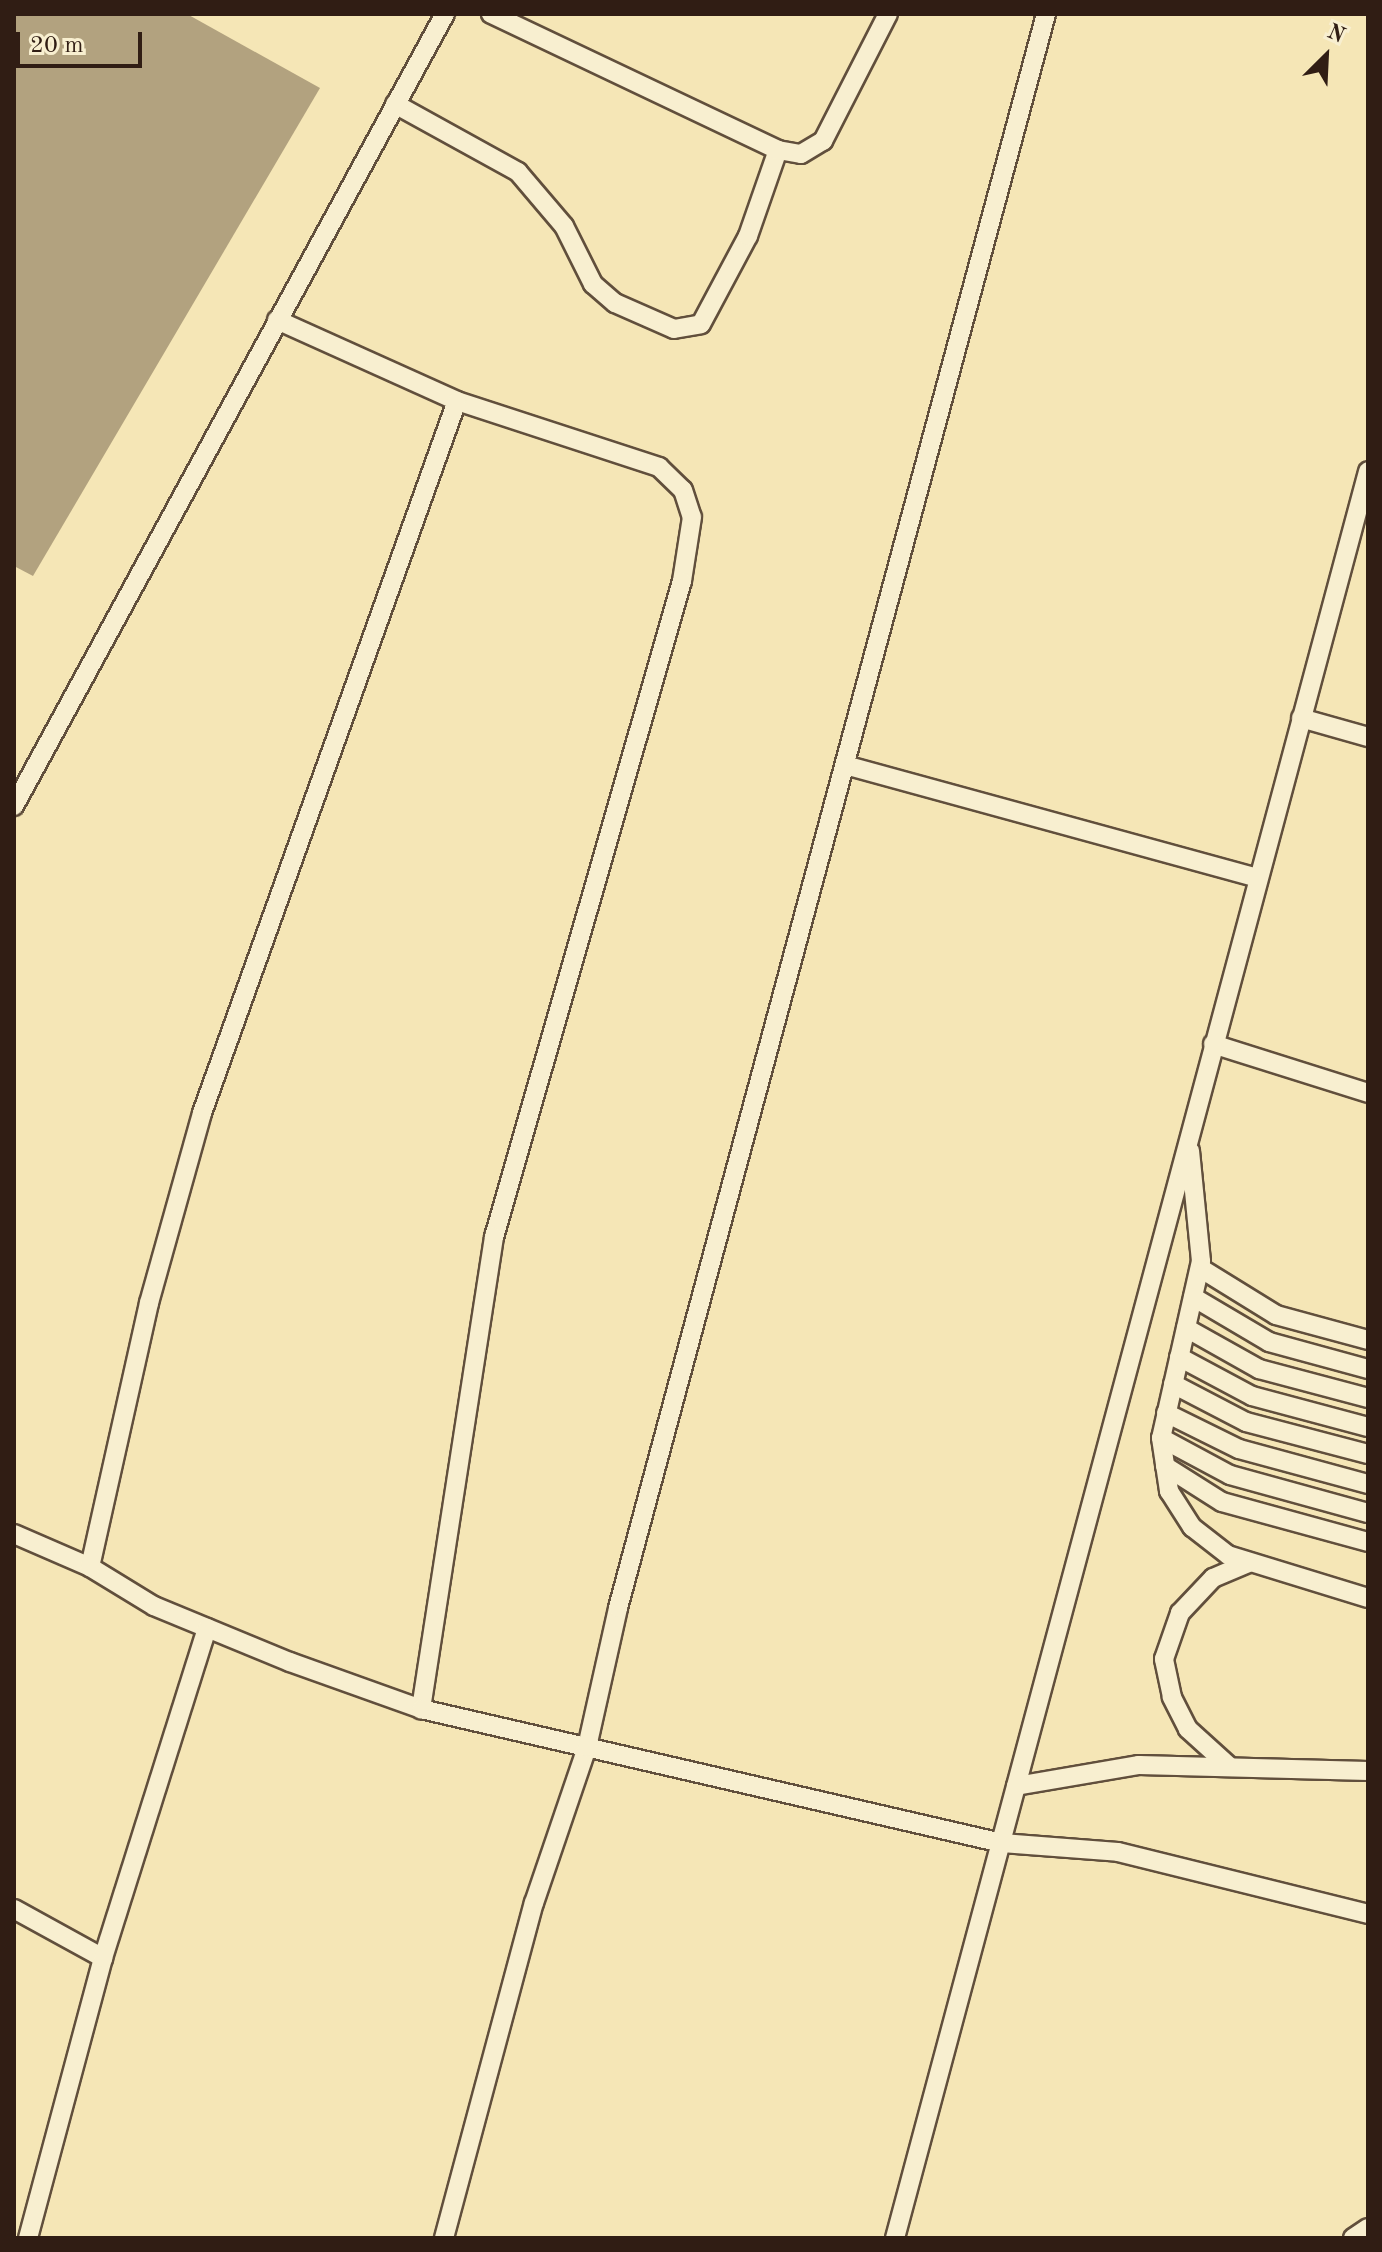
<!DOCTYPE html>
<html>
<head>
<meta charset="utf-8">
<style>
  body { margin:0 }
  #map { position:relative; width:1382px; height:2252px; overflow:hidden; background:#f5e6b6; font-family:"Old Standard TT",serif }
  div>[style] { position:absolute }
  [style*='--x'] { left:calc(var(--x)*1px); top:calc(var(--y)*1px); width:calc(var(--w)*1px); rotate:calc(var(--a)*1deg) }
  .water>* { inset:0; background:#b2a27f }
  .roads { filter:drop-shadow(2px 0 #614f3c) drop-shadow(-2px 0 #614f3c) drop-shadow(0 2px #614f3c) drop-shadow(0 -2px #614f3c) }
  .lane>* { height:18px; margin:-9px; padding:0 9px; transform-origin:9px; border-radius:9px; background:#f8efd0 }
  span { translate:-50% -50%; white-space:nowrap; text-align:center; line-height:1.15; -webkit-text-stroke:6px #f8efd0; paint-order:stroke }
  .frame { position:absolute; inset:0; border:16px solid #301d14; pointer-events:none }
  .north { position:absolute; left:1286px; top:16px; width:80px; height:80px; -webkit-text-stroke:6px #f8efd0; paint-order:stroke; rotate:24deg; font-size:22px; font-weight:700; line-height:32px; text-align:center; color:#301d14 }
  .north::after { content:''; display:block; margin:auto; width:28px; height:36px; background:#301d14; clip-path:polygon(50% 0,100% 100%,50% 72%,0 100%) }
  .scale { position:absolute; left:16px; top:32px; width:126px; height:36px; box-sizing:border-box; border:4px solid #301d14; border-top:0; padding-left:10px; font-size:24px; line-height:28px; white-space:nowrap; color:#301d14; -webkit-text-stroke:6px #f8efd0; paint-order:stroke }
</style>
</head>
<body>
<div id="map">
  <div class="water">
    <i style="clip-path:polygon(14px 14px,187px 14px,320px 88px,33px 576px,14px 566px)"></i>
  </div>
  <div class="roads">
    <div class="lane">
      <i style="--x:395;--y:104;--w:141;--a:28.9"></i>
      <i style="--x:518;--y:172;--w:71;--a:49.6"></i>
      <i style="--x:564;--y:226;--w:65;--a:63.4"></i>
      <i style="--x:593;--y:284;--w:29;--a:41"></i>
      <i style="--x:615;--y:303;--w:64;--a:23.8"></i>
      <i style="--x:674;--y:329;--w:27;--a:-10"></i>
      <i style="--x:701;--y:324;--w:100;--a:-61.9"></i>
      <i style="--x:748;--y:236;--w:91;--a:-70.8"></i>
      <i style="--x:778;--y:150;--w:318;--a:-154.6"></i>
      <i style="--x:778;--y:150;--w:23;--a:10"></i>
      <i style="--x:801;--y:154;--w:26;--a:-31"></i>
      <i style="--x:823;--y:141;--w:143;--a:-62.9"></i>
      <i style="--x:277;--y:320;--w:197;--a:24.2"></i>
      <i style="--x:457;--y:401;--w:213;--a:18.1"></i>
      <i style="--x:659;--y:467;--w:33;--a:44"></i>
      <i style="--x:683;--y:490;--w:28;--a:72"></i>
      <i style="--x:692;--y:517;--w:65;--a:98.9"></i>
      <i style="--x:682;--y:581;--w:682;--a:105.99"></i>
      <i style="--x:494;--y:1237;--w:478;--a:98.8"></i>
      <i style="--x:1301;--y:718;--w:70;--a:15.8"></i>
      <i style="--x:845;--y:765;--w:428;--a:15.3"></i>
      <i style="--x:14;--y:806;--w:902;--a:-61.45"></i>
      <i style="--x:1213;--y:1044;--w:163;--a:17.5"></i>
      <i style="--x:1190;--y:1151;--w:111;--a:84.3"></i>
      <i style="--x:1201;--y:1261;--w:181;--a:102.7"></i>
      <i style="--x:1161;--y:1438;--w:54;--a:81.4"></i>
      <i style="--x:1169;--y:1491;--w:43;--a:57.4"></i>
      <i style="--x:1192;--y:1527;--w:46;--a:37.9"></i>
      <i style="--x:1228;--y:1555;--w:146;--a:17.1"></i>
      <i style="--x:1200;--y:1268;--w:89;--a:31.7"></i>
      <i style="--x:1276;--y:1315;--w:95;--a:15.2"></i>
      <i style="--x:1193;--y:1297;--w:88;--a:30.6"></i>
      <i style="--x:1269;--y:1342;--w:103;--a:15.3"></i>
      <i style="--x:1186;--y:1328;--w:84;--a:29.3"></i>
      <i style="--x:1259;--y:1369;--w:113;--a:14.9"></i>
      <i style="--x:1179;--y:1357;--w:83;--a:28.1"></i>
      <i style="--x:1252;--y:1396;--w:120;--a:15"></i>
      <i style="--x:1173;--y:1384;--w:82;--a:27.5"></i>
      <i style="--x:1246;--y:1422;--w:126;--a:14.7"></i>
      <i style="--x:1166;--y:1413;--w:81;--a:26.3"></i>
      <i style="--x:1239;--y:1449;--w:134;--a:15.2"></i>
      <i style="--x:1161;--y:1438;--w:78;--a:28.2"></i>
      <i style="--x:1230;--y:1475;--w:143;--a:15.4"></i>
      <i style="--x:1165;--y:1466;--w:67;--a:32.3"></i>
      <i style="--x:1222;--y:1502;--w:151;--a:15.3"></i>
      <i style="--x:14;--y:1534;--w:83;--a:23.5"></i>
      <i style="--x:90;--y:1567;--w:75;--a:31.4"></i>
      <i style="--x:154;--y:1606;--w:147;--a:22.4"></i>
      <i style="--x:290;--y:1662;--w:139;--a:19.7"></i>
      <i style="--x:421;--y:1709;--w:596;--a:12.99"></i>
      <i style="--x:1002;--y:1843;--w:116;--a:4.4"></i>
      <i style="--x:1118;--y:1852;--w:258;--a:13.9"></i>
      <i style="--x:90;--y:1567;--w:271;--a:-77.4"></i>
      <i style="--x:149;--y:1303;--w:197;--a:-74.4"></i>
      <i style="--x:202;--y:1113;--w:756;--a:-70.3"></i>
      <i style="--x:1230;--y:1767;--w:57;--a:-137.9"></i>
      <i style="--x:1188;--y:1729;--w:36;--a:-117"></i>
      <i style="--x:1172;--y:1697;--w:39;--a:-102"></i>
      <i style="--x:1164;--y:1659;--w:49;--a:-70.8"></i>
      <i style="--x:1180;--y:1613;--w:48;--a:-46.7"></i>
      <i style="--x:1213;--y:1578;--w:38;--a:-23"></i>
      <i style="--x:1016;--y:1786;--w:125;--a:-9.7"></i>
      <i style="--x:1139;--y:1765;--w:229;--a:1.5"></i>
      <i style="--x:14;--y:1909;--w:102;--a:28.8"></i>
      <i style="--x:28;--y:2238;--w:290;--a:-75"></i>
      <i style="--x:103;--y:1958;--w:346;--a:-72.5"></i>
      <i style="--x:444;--y:2238;--w:347;--a:-75"></i>
      <i style="--x:534;--y:1903;--w:165;--a:-71.2"></i>
      <i style="--x:587;--y:1747;--w:142;--a:-77.4"></i>
      <i style="--x:618;--y:1608;--w:1650;--a:-74.97"></i>
      <i style="--x:895;--y:2238;--w:1829;--a:-75.01"></i>
      <i style="--x:1353;--y:2238;--w:18;--a:-34"></i>
    </div>
  </div>
  <div class="frame"></div>
  <div class="north">N</div>
  <div class="scale">20 m</div>
</div>
</body>
</html>
